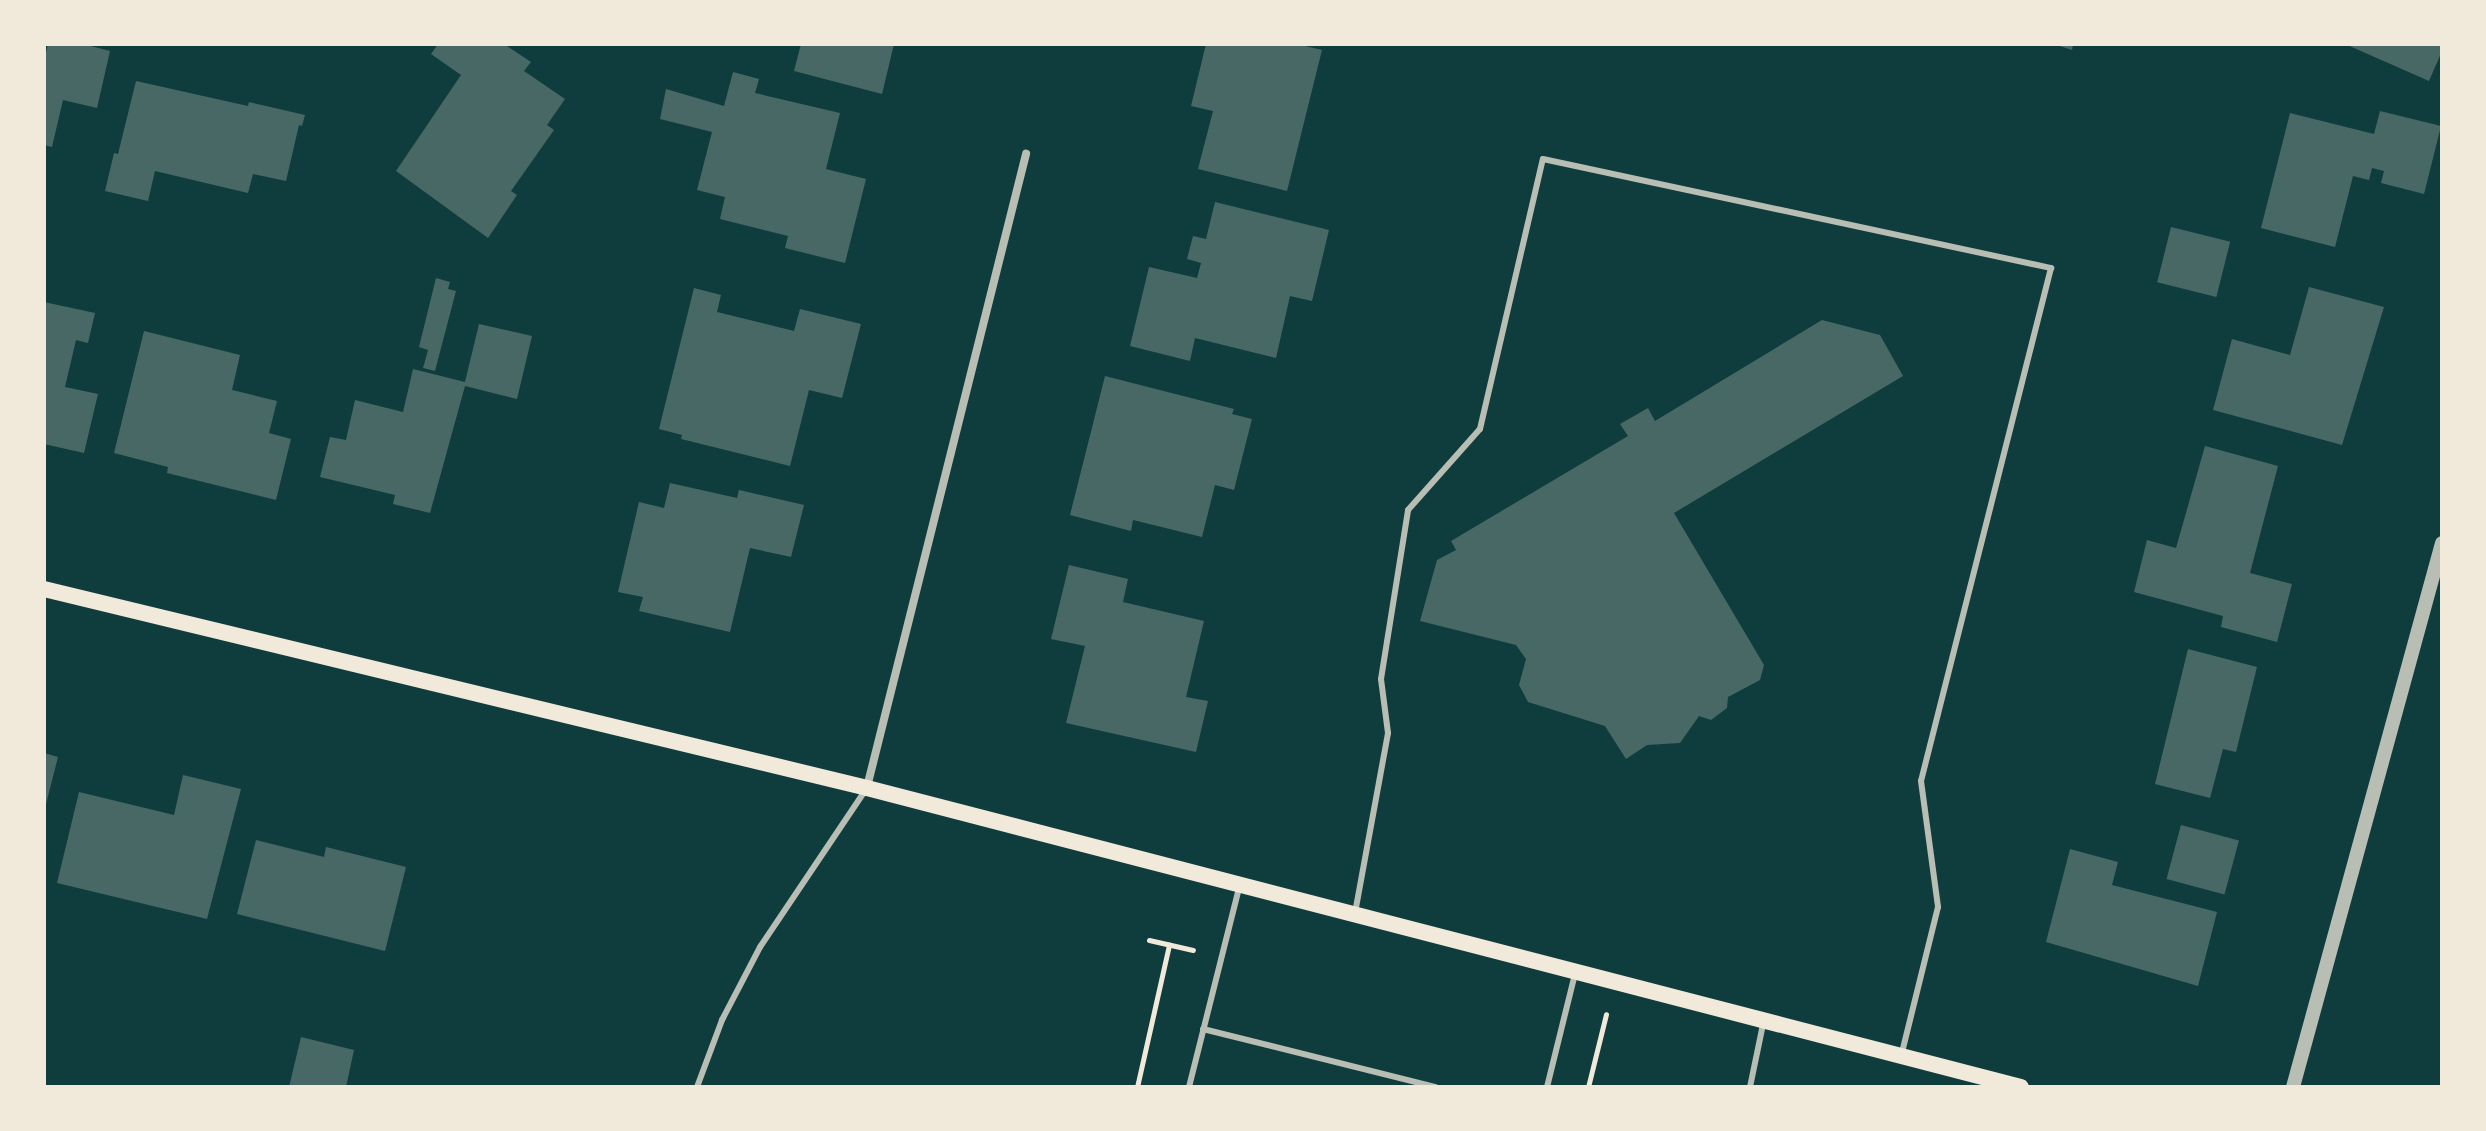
<!DOCTYPE html>
<html>
<head>
<meta charset="utf-8">
<style>
  body { margin:0 }
  #map { position:relative; width:2486px; height:1131px; overflow:hidden; background:#0f3d3e; font-family:Montserrat,sans-serif }
  div>[style] { position:absolute }
  [style*='--x'] { left:calc(var(--x)*1px); top:calc(var(--y)*1px); width:calc(var(--w)*1px); rotate:calc(var(--a)*1deg) }
  .building>* { inset:0; background:#486865; transform-origin:0 0 }
  .path>* { height:5px; margin:-2.5px; padding:0 2.5px; transform-origin:2.5px; border-radius:2.5px; background:#f1e9da }
  .service>* { height:6px; margin:-3px; padding:0 3px; transform-origin:3px; border-radius:3px; background:#b8beb3 }
  .minor>* { height:8px; margin:-4px; padding:0 4px; transform-origin:4px; border-radius:4px; background:#b8beb3 }
  .tertiary>* { height:14px; margin:-7px; padding:0 7px; transform-origin:7px; border-radius:7px; background:#b8beb3 }
  .secondary>* { height:16px; margin:-8px; padding:0 8px; transform-origin:8px; border-radius:8px; background:#f1e9da }
  span { translate:-50% -50%; white-space:nowrap; text-align:center; line-height:1.15; -webkit-text-stroke:6px #f1e9da; paint-order:stroke }
  .frame { position:absolute; inset:0; border:46px solid #f1e9da; pointer-events:none }
</style>
</head>
<body>
<div id="map">
  <div class="building">
    <i style="clip-path:polygon(48px 44px,83px 44px,110px 51px,97px 108px,63px 100px,52px 147px,44px 145px,44px 61px)"></i>
    <i style="clip-path:polygon(438px 44px,504px 44px,531px 62px,524px 71px,565px 99px,547px 125px,554px 130px,511px 191px,517px 195px,488px 238px,396px 171px,461px 75px,431px 54px)"></i>
    <i style="clip-path:polygon(801px 44px,894px 44px,882px 94px,794px 71px)"></i>
    <i style="clip-path:polygon(1206px 44px,1297px 44px,1322px 50px,1287px 191px,1198px 169px,1213px 111px,1191px 106px)"></i>
    <i style="clip-path:polygon(2054px 44px,2073px 44px,2072px 50px)"></i>
    <i style="clip-path:polygon(2345px 44px,2442px 44px,2442px 51px,2429px 81px)"></i>
    <i style="clip-path:polygon(733px 72px,759px 79px,755px 93px,840px 113px,826px 169px,866px 179px,845px 263px,785px 248px,788px 236px,720px 219px,725px 197px,697px 190px,712px 132px,660px 119px,666px 89px,724px 106px)"></i>
    <i style="clip-path:polygon(136px 81px,248px 106px,249px 102px,305px 115px,302px 126px,299px 125px,286px 181px,253px 174px,248px 193px,155px 171px,148px 201px,105px 191px,114px 153px,118px 154px)"></i>
    <i style="clip-path:polygon(2380px 111px,2441px 126px,2424px 194px,2381px 183px,2384px 171px,2372px 168px,2369px 180px,2353px 176px,2335px 247px,2261px 228px,2290px 113px,2374px 134px)"></i>
    <i style="clip-path:polygon(1215px 202px,1329px 230px,1312px 301px,1290px 296px,1276px 358px,1195px 338px,1190px 361px,1130px 346px,1149px 267px,1197px 278px,1201px 263px,1187px 259px,1193px 236px,1206px 239px)"></i>
    <i style="left:2171px;top:227px;width:61px;height:57px;rotate:14deg"></i>
    <i style="clip-path:polygon(436px 278px,450px 282px,448px 289px,456px 291px,435px 371px,423px 368px,428px 350px,419px 347px)"></i>
    <i style="clip-path:polygon(2309px 287px,2384px 307px,2342px 445px,2213px 410px,2232px 339px,2290px 355px)"></i>
    <i style="clip-path:polygon(694px 288px,721px 295px,717px 312px,794px 331px,800px 309px,861px 324px,842px 398px,809px 390px,790px 466px,681px 439px,682px 435px,659px 429px)"></i>
    <i style="clip-path:polygon(44px 302px,95px 313px,88px 343px,76px 340px,65px 387px,98px 394px,84px 453px,44px 444px)"></i>
    <i style="clip-path:polygon(1822px 320px,1880px 335px,1903px 376px,1674px 513px,1764px 665px,1760px 680px,1728px 697px,1727px 708px,1711px 720px,1699px 716px,1680px 743px,1647px 745px,1626px 759px,1605px 726px,1528px 702px,1519px 685px,1526px 659px,1516px 645px,1420px 621px,1437px 560px,1456px 550px,1451px 541px,1628px 436px,1620px 424px,1648px 408px,1655px 421px)"></i>
    <i style="clip-path:polygon(479px 324px,532px 336px,517px 399px,465px 386px,430px 513px,393px 504px,395px 495px,320px 477px,330px 437px,346px 440px,355px 400px,403px 412px,413px 369px,465px 382px)"></i>
    <i style="clip-path:polygon(144px 331px,240px 355px,232px 390px,277px 401px,269px 433px,291px 439px,276px 500px,167px 473px,168px 467px,114px 453px)"></i>
    <i style="clip-path:polygon(1105px 376px,1234px 409px,1232px 414px,1252px 419px,1234px 490px,1215px 485px,1202px 537px,1133px 520px,1131px 531px,1070px 515px)"></i>
    <i style="clip-path:polygon(2205px 446px,2278px 466px,2250px 573px,2292px 584px,2277px 642px,2221px 627px,2223px 616px,2134px 592px,2147px 540px,2176px 548px)"></i>
    <i style="clip-path:polygon(670px 483px,737px 498px,739px 490px,804px 505px,791px 557px,750px 548px,730px 632px,639px 611px,643px 597px,618px 592px,639px 502px,664px 508px)"></i>
    <i style="clip-path:polygon(1069px 565px,1128px 579px,1123px 602px,1204px 621px,1186px 697px,1208px 701px,1196px 752px,1066px 723px,1085px 646px,1051px 639px)"></i>
    <i style="clip-path:polygon(2188px 649px,2257px 667px,2236px 752px,2223px 749px,2210px 798px,2155px 784px)"></i>
    <i style="clip-path:polygon(44px 753px,58px 757px,45px 808px,44px 807px)"></i>
    <i style="clip-path:polygon(183px 775px,241px 789px,207px 919px,57px 883px,79px 792px,174px 815px)"></i>
    <i style="left:2181px;top:825px;width:60px;height:56px;rotate:15deg"></i>
    <i style="clip-path:polygon(256px 840px,324px 857px,326px 847px,406px 867px,385px 951px,237px 914px)"></i>
    <i style="clip-path:polygon(2070px 849px,2118px 862px,2112px 885px,2217px 912px,2198px 986px,2046px 942px)"></i>
    <i style="clip-path:polygon(301px 1037px,354px 1050px,346px 1087px,289px 1087px)"></i>
  </div>
  <div class="path">
    <i style="--x:1149;--y:940;--w:45;--a:12.8"></i>
    <i style="--x:1137;--y:1087;--w:146;--a:-77.3"></i>
    <i style="--x:1588;--y:1087;--w:75;--a:-76.1"></i>
  </div>
  <div class="service">
    <i style="--x:1355;--y:913;--w:183;--a:-79.6"></i>
    <i style="--x:1388;--y:733;--w:54;--a:-97.4"></i>
    <i style="--x:1381;--y:679;--w:171;--a:-80.9"></i>
    <i style="--x:1408;--y:510;--w:108;--a:-48.4"></i>
    <i style="--x:1480;--y:429;--w:277;--a:-76.9"></i>
    <i style="--x:1543;--y:159;--w:520;--a:12.11"></i>
    <i style="--x:2051;--y:268;--w:529;--a:104.22"></i>
    <i style="--x:1921;--y:781;--w:127;--a:82.3"></i>
    <i style="--x:1938;--y:907;--w:154;--a:103.9"></i>
    <i style="--x:1203;--y:1029;--w:240;--a:14"></i>
    <i style="--x:697;--y:1087;--w:72;--a:-69.5"></i>
    <i style="--x:722;--y:1020;--w:82;--a:-62.5"></i>
    <i style="--x:760;--y:947;--w:188;--a:-56.1"></i>
    <i style="--x:1189;--y:1087;--w:205;--a:-75.9"></i>
    <i style="--x:1547;--y:1087;--w:116;--a:-76.1"></i>
    <i style="--x:1750;--y:1087;--w:64;--a:-78.3"></i>
  </div>
  <div class="minor">
    <i style="--x:867;--y:787;--w:653;--a:-75.9"></i>
  </div>
  <div class="tertiary">
    <i style="--x:2293;--y:1087;--w:564;--a:-74.68"></i>
  </div>
  <div class="secondary">
    <i style="--x:44;--y:589;--w:847;--a:13.59"></i>
    <i style="--x:867;--y:788;--w:1192;--a:14.53"></i>
  </div>
  <div class="frame"></div>
</div>
</body>
</html>
